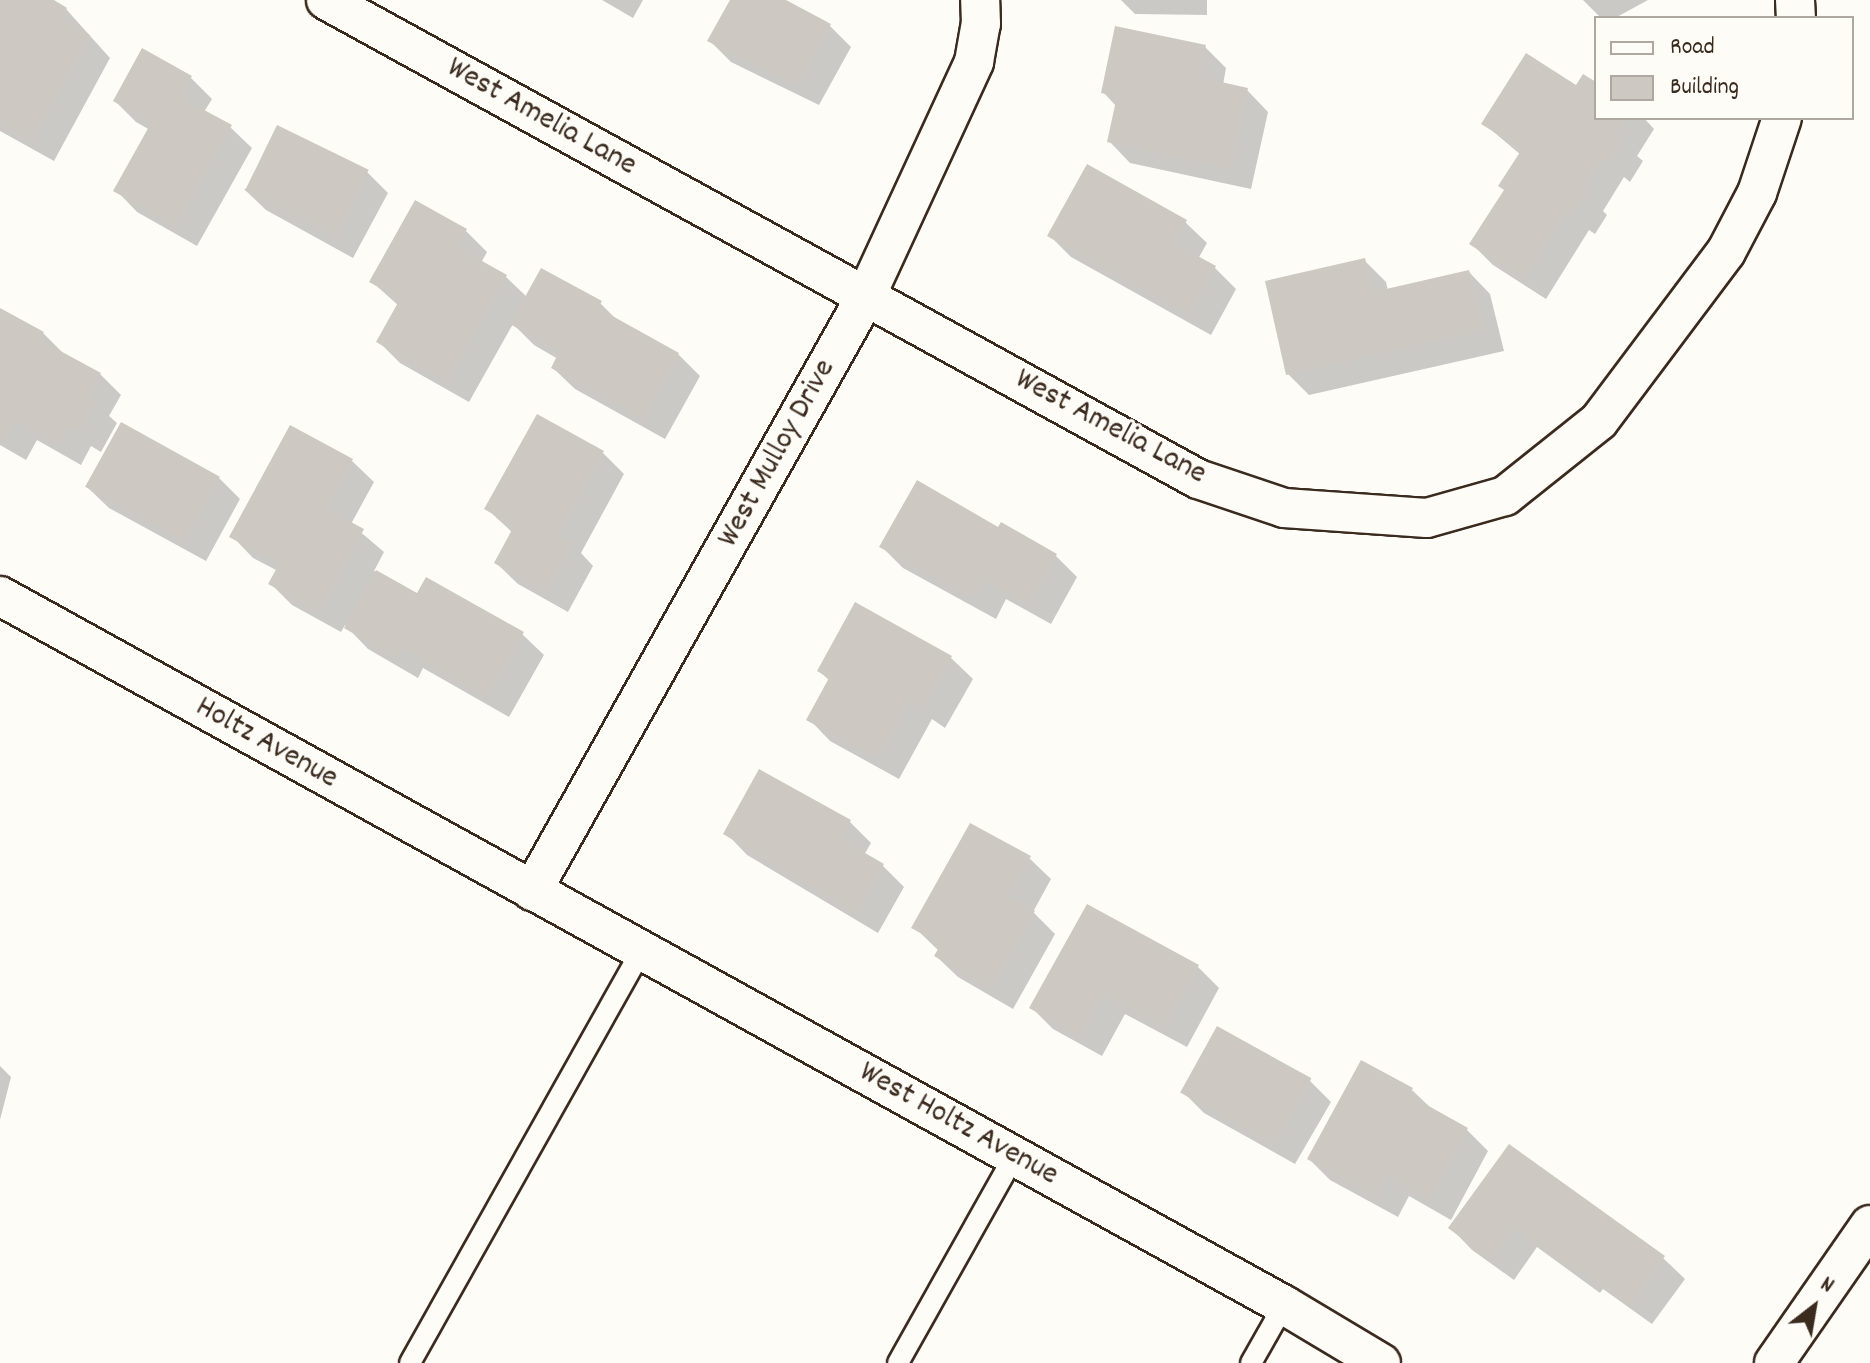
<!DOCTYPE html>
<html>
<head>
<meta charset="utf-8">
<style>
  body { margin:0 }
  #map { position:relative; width:1870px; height:1363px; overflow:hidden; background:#fdfcf7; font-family:Dekko,sans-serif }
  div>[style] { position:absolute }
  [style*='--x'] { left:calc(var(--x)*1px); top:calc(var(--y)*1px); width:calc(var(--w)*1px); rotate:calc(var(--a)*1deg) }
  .shadow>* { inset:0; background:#0003 }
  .building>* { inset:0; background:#cdc8c2; transform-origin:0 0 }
  .roads { filter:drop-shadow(2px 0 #3b2a1e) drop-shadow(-2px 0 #3b2a1e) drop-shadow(0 2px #3b2a1e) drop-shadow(0 -2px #3b2a1e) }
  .service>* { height:20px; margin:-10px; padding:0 10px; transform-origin:10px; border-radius:10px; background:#fdfcf7 }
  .minor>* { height:38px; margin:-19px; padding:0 19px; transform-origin:19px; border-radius:19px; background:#fdfcf7 }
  span { translate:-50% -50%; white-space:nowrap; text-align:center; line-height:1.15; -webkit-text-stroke:6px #fdfcf7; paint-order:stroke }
  .street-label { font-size:32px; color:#3b2a1e }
  .legend { position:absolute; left:1594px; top:16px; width:260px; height:104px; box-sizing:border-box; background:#fdfcf7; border:2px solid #afa8a0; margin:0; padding:10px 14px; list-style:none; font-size:24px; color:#3b2a1e }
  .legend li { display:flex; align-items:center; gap:16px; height:40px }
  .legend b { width:40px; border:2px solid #afa8a0 }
  .north { position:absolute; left:1774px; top:1267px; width:80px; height:80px; -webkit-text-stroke:6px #fdfcf7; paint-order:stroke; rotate:31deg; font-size:22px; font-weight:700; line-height:32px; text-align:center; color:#3b2a1e }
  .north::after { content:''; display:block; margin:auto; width:28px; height:36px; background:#3b2a1e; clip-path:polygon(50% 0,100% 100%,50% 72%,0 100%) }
</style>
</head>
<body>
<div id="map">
  <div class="shadow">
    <i style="clip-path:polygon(0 0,50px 0,66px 9px,110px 58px,54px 161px,0 131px)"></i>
    <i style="clip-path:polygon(602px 0,643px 0,633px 18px)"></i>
    <i style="clip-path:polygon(732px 0,782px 0,830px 26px,851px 47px,819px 105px,731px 62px,710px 41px)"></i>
    <i style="clip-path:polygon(1121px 0,1207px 0,1207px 15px,1135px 14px)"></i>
    <i style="clip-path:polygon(1583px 0,1648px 0,1615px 18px,1601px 18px)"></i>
    <i style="clip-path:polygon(1205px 47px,1226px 68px,1223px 85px,1247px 90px,1268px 112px,1251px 189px,1130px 163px,1109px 141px,1116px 106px,1103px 92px)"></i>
    <i style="clip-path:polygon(191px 78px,212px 99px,204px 112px,230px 127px,252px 148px,197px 246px,137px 212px,116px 190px,150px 130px,136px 122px,115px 101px)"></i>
    <i style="clip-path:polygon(1596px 84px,1596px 118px,1644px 118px,1654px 129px,1637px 156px,1643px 161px,1630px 182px,1624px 177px,1603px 211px,1607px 215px,1595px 234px,1589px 230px,1546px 299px,1493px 265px,1472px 244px,1506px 191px,1521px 155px,1483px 123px,1576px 88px)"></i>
    <i style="clip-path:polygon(367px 172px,388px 193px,353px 258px,266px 210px,244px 189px)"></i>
    <i style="clip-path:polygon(1185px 222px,1207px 243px,1198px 259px,1215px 268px,1236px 289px,1211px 335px,1071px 257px,1050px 236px)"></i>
    <i style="clip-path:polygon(466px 231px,487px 252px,481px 263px,506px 277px,527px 297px,600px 303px,619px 322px,678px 354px,700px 376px,665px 439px,575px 389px,553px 368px,558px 359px,534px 345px,513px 324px,469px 402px,400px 363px,378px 341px,399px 306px,371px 281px)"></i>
    <i style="clip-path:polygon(1365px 261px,1386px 282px,1388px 291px,1469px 272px,1490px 294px,1504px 351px,1309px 395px,1288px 374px)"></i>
    <i style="clip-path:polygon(0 310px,43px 333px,65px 355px,100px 374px,121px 395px,109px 416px,117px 423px,101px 452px,91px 446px,81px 465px,37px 440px,26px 460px,0 445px)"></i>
    <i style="clip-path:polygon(291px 427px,352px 461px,374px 482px,351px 524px,384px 552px,374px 571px,418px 596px,522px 634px,544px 655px,509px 717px,423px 668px,418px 678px,368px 649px,345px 625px,341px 632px,292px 605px,271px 584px,278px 571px,253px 558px,232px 536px)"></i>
    <i style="clip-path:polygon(603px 453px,624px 474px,581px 553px,593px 566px,568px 612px,518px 584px,496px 563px,513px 533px,487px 509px)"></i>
    <i style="clip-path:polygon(219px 478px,240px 499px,206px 561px,109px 508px,87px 487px)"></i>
    <i style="clip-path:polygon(999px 529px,1056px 556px,1077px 577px,1051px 624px,1006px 599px,996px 619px,903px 568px,882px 547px)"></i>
    <i style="clip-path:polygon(856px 605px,951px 658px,973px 679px,945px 728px,932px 719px,899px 779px,830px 741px,809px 719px,830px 681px,819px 671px)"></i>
    <i style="clip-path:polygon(850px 822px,871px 843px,864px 855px,882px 865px,904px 887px,878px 933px,747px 855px,726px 833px)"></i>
    <i style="clip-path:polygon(1029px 858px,1051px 879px,1033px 912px,1055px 934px,1013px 1009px,958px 977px,936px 956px,939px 951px,914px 927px)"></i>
    <i style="clip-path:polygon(1088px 906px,1198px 967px,1219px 988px,1187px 1047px,1125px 1014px,1102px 1056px,1053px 1029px,1032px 1008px)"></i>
    <i style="clip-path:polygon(0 1066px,11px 1077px,0 1120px)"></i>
    <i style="clip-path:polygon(1309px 1080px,1331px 1102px,1295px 1164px,1204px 1113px,1183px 1092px)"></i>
    <i style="clip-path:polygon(1412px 1090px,1433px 1110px,1467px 1130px,1488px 1151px,1451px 1220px,1409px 1196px,1398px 1217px,1330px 1180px,1309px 1159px)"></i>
    <i style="clip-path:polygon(1509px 1147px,1663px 1258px,1685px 1279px,1652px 1324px,1603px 1289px,1600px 1293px,1537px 1247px,1514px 1280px,1472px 1250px,1451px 1228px)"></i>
  </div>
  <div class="building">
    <i style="clip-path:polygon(0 0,54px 0,67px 8px,61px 18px,90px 35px,32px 141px,0 123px)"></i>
    <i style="clip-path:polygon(730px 0,786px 0,831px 24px,797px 86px,707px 41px)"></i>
    <i style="clip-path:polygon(1115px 26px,1206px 45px,1199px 77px,1248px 88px,1230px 169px,1107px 142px,1117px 96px,1101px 93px)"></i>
    <i style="clip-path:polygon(142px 48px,192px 76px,180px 97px,232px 125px,175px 226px,113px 191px,151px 123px,113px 101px)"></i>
    <i style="clip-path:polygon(1526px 53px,1576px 85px,1583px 74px,1596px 82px,1596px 118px,1626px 118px,1616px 134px,1622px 139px,1608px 162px,1602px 157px,1583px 188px,1587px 192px,1573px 214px,1567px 210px,1524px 279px,1469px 244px,1504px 190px,1498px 186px,1522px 149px,1481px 124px)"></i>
    <i style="left:277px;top:125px;width:102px;height:73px;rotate:26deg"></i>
    <i style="clip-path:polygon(1087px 164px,1187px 220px,1174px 243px,1216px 266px,1189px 315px,1047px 236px)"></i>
    <i style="clip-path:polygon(415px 200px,467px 229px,457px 247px,507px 275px,447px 382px,376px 342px,400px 299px,369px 282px)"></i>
    <i style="clip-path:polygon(1365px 258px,1373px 292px,1469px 270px,1484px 330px,1286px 375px,1265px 281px)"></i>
    <i style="clip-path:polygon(541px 268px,602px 301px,598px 308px,679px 353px,643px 419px,551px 368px,559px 352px,510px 324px)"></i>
    <i style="clip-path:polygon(0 308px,44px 332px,40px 340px,101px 373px,88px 395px,97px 400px,79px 432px,69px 426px,59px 445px,15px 421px,5px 440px,0 437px)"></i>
    <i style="clip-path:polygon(537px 414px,604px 451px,558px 535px,573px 543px,546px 592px,494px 563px,514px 526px,484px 509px)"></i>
    <i style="left:121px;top:422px;width:113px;height:74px;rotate:29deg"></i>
    <i style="clip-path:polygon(290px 425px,353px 459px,327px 509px,364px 529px,320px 612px,268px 584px,279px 564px,229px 537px)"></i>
    <i style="clip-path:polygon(917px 480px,998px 527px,1001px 522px,1057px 554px,1029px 604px,984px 580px,974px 599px,879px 547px)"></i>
    <i style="clip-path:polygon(376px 570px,417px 593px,426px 577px,524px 632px,487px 697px,401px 648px,396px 658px,344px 628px)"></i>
    <i style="clip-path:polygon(855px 602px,952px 656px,923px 708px,910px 700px,877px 759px,806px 720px,829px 678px,817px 671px)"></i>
    <i style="clip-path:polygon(759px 769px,851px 820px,841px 839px,884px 864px,856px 913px,723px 834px)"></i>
    <i style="clip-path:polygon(970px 823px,1031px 856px,1008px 896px,1035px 911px,991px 989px,934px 956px,941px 944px,911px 928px)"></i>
    <i style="clip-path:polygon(1087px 904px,1199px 965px,1165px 1027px,1103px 994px,1080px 1036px,1029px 1008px)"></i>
    <i style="left:1217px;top:1026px;width:108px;height:76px;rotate:29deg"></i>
    <i style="clip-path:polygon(1361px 1060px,1413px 1088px,1409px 1095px,1468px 1128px,1429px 1200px,1387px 1176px,1376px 1197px,1307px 1159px)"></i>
    <i style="clip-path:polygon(1509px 1144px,1665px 1256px,1630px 1305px,1581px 1270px,1578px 1273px,1514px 1228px,1491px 1260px,1448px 1228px)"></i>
  </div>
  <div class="roads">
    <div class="service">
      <i style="--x:410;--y:1363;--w:474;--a:-60.7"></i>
      <i style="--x:898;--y:1363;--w:237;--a:-60.7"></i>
      <i style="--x:1251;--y:1363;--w:67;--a:-60.4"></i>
    </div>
    <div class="minor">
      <i style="--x:326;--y:0;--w:995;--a:28.78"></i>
      <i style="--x:1198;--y:479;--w:91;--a:18.6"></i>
      <i style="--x:1284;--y:508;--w:143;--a:4"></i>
      <i style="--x:1427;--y:518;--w:81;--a:-15.8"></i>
      <i style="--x:1505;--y:496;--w:120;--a:-38.6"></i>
      <i style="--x:1599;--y:421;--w:211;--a:-53.1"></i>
      <i style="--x:1726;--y:252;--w:67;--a:-62.3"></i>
      <i style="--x:1757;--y:193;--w:79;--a:-71.6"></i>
      <i style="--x:1795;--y:0;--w:18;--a:87"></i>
      <i style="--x:0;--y:596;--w:1467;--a:28.91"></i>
      <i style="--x:1284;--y:1305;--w:113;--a:30.9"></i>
      <i style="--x:532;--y:891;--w:682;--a:-60.69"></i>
      <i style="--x:866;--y:296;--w:258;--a:-65.2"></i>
      <i style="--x:974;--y:62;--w:39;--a:-80"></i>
      <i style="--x:981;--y:24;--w:24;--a:-92"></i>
      <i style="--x:1774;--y:1363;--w:168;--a:-55.2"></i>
    </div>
  </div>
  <div class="street-label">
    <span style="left:541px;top:118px;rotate:29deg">West Amelia Lane</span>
    <span style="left:1110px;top:428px;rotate:28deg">West Amelia Lane</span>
    <span style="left:778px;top:454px;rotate:-61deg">West Mulloy Drive</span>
    <span style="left:266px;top:744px;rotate:29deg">Holtz Avenue</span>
    <span style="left:958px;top:1125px;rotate:29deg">West Holtz Avenue</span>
  </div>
  <ul class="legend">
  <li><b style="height:10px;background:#fdfcf7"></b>Road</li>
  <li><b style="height:22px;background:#cdc8c2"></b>Building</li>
  </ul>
  <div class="north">N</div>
</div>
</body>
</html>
